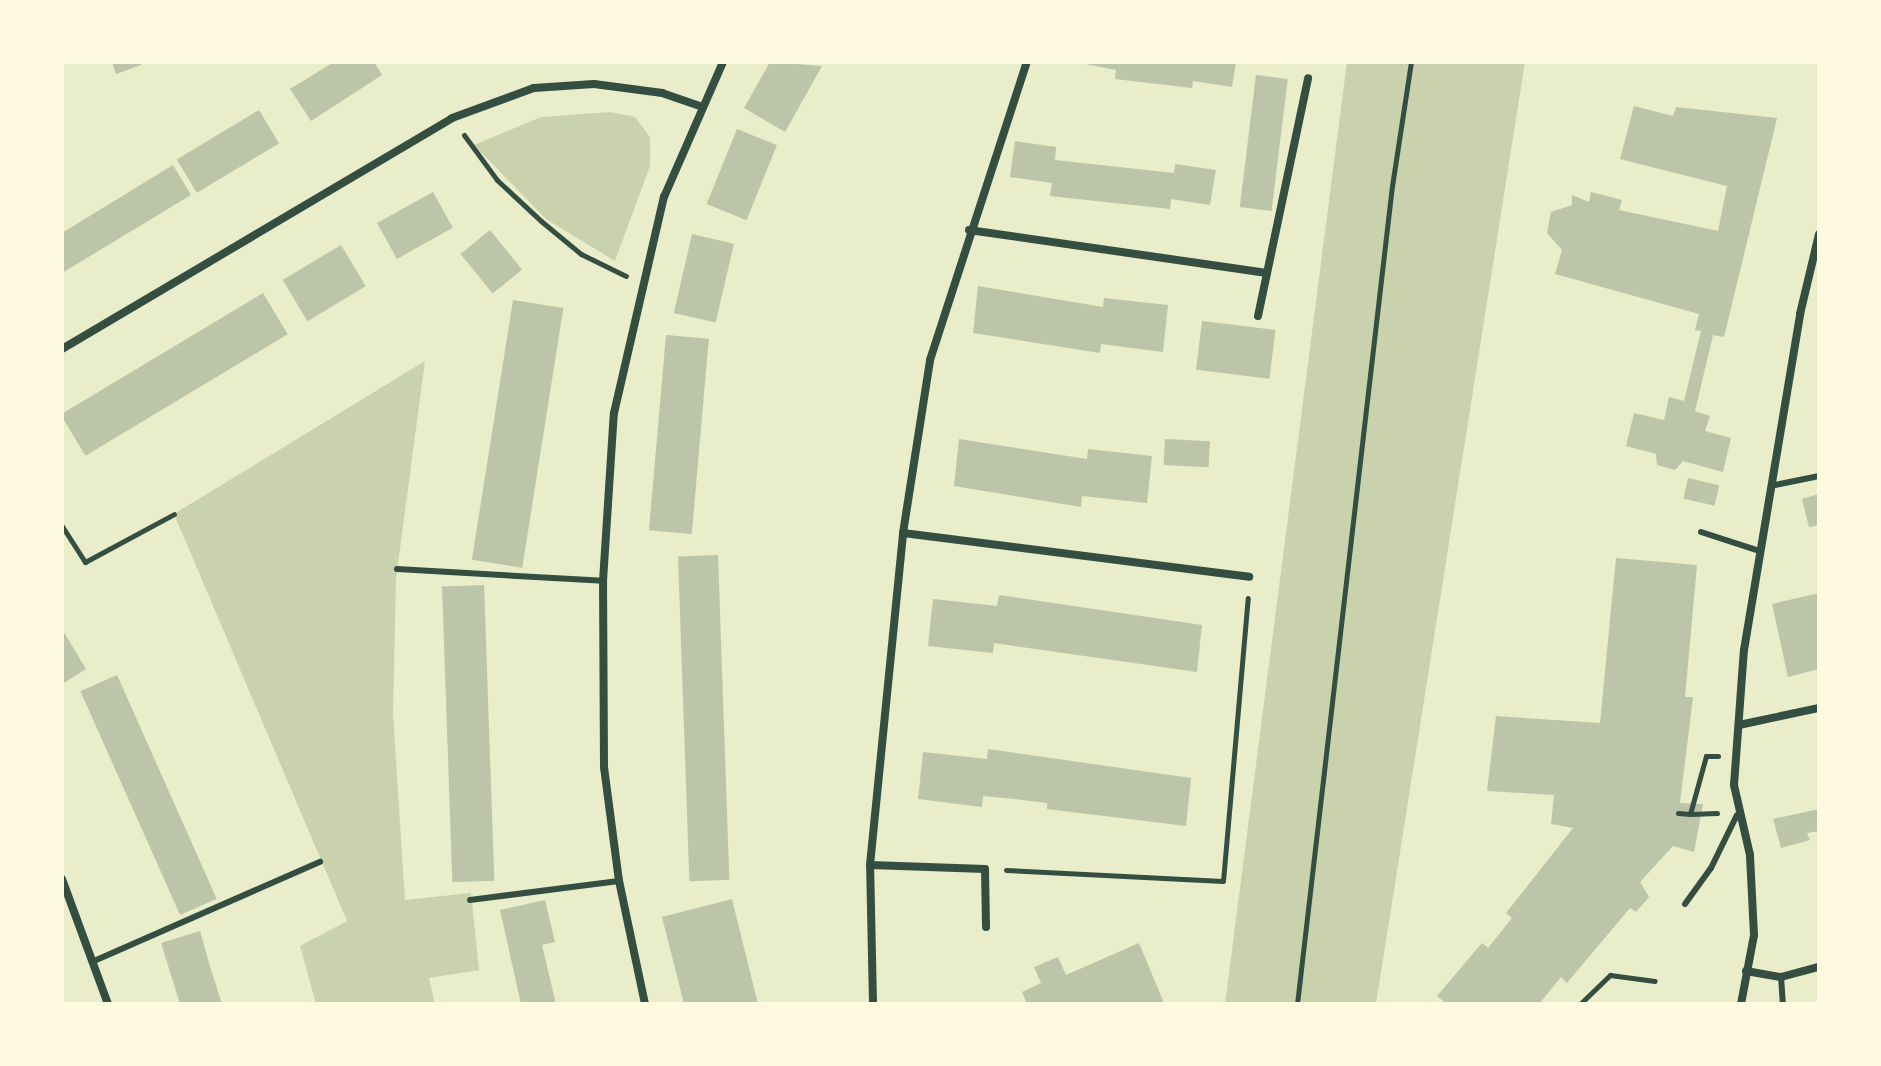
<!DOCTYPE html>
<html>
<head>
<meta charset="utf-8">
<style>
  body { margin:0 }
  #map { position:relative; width:1881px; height:1066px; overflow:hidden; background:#e9edc9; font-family:"Golos Text",sans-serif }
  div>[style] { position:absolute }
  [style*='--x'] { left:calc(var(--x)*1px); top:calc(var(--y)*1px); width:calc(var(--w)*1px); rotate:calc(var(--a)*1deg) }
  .green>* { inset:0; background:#cad2ad }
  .building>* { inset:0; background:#bcc5a7; transform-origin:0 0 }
  .path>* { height:5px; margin:-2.5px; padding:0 2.5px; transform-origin:2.5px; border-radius:2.5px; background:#344e41 }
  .service>* { height:6px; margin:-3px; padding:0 3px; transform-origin:3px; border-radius:3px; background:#344e41 }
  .minor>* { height:8px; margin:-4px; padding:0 4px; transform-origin:4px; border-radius:4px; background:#344e41 }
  span { translate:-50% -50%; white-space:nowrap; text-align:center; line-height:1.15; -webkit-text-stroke:8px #fefae0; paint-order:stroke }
  .frame { position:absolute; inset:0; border:64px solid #fefae0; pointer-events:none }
</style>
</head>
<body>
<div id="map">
  <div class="green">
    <i style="clip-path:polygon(1347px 62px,1525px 62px,1376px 1004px,1225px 1004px)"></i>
    <i style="clip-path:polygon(611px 112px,635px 117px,650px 137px,650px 166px,615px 261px,546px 219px,474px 145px,541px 117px)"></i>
    <i style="clip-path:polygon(425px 361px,396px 579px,393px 714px,405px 900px,471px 893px,479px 970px,429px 978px,435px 1004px,316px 1004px,300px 946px,347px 921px,174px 514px)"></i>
  </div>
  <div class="building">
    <i style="clip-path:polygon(112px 62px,140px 62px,141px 65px,116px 74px)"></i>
    <i style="clip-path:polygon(334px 62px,374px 62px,382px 75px,311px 121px,290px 89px)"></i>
    <i style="clip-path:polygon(770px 62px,822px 66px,785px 132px,744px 108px)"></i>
    <i style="clip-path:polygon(1075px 62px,1236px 62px,1232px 87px,1193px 81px,1192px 88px,1115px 79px,1116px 70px)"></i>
    <i style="left:1256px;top:75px;width:32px;height:133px;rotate:7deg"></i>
    <i style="clip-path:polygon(1634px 106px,1673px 116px,1676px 107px,1777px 118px,1724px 337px,1713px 335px,1695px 411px,1710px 416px,1705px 431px,1731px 438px,1723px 472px,1683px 461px,1675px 470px,1657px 465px,1656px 454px,1626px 446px,1634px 413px,1664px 420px,1669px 397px,1684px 401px,1701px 331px,1695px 330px,1699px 314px,1555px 274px,1562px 250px,1547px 233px,1551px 212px,1572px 205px,1572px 195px,1589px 202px,1591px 192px,1622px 200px,1619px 210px,1718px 231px,1727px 186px,1620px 159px)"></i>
    <i style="left:259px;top:110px;width:39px;height:96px;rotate:59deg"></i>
    <i style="left:737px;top:129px;width:43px;height:81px;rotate:22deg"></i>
    <i style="clip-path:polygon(1015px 141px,1056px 147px,1055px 160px,1174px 173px,1175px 164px,1216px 170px,1210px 205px,1171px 199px,1170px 209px,1050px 196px,1052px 183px,1010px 177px)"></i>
    <i style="clip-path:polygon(173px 165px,191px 195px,62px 273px,62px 233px)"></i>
    <i style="left:433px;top:192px;width:41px;height:64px;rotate:61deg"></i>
    <i style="left:490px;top:230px;width:51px;height:38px;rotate:51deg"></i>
    <i style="left:692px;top:234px;width:43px;height:81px;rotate:13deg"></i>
    <i style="left:341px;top:245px;width:48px;height:68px;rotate:59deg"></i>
    <i style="clip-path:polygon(978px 286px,1103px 307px,1104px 298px,1168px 305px,1163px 352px,1101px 344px,1100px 353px,973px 333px)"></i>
    <i style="left:263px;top:293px;width:48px;height:236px;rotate:59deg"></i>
    <i style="left:513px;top:300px;width:51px;height:263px;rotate:9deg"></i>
    <i style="left:1202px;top:321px;width:74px;height:49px;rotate:7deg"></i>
    <i style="left:666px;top:335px;width:43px;height:196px;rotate:5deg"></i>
    <i style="clip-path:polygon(959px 439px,1087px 459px,1088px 449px,1152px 456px,1147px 503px,1082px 496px,1081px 507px,954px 486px)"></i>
    <i style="left:1165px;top:439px;width:45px;height:26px;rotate:3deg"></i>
    <i style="left:1688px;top:478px;width:32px;height:21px;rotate:13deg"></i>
    <i style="clip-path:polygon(1819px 494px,1819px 525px,1809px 527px,1802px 499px)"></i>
    <i style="left:718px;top:555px;width:325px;height:40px;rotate:88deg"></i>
    <i style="clip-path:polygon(1616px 558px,1697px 565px,1685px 697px,1693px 697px,1680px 803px,1703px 804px,1694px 852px,1673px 846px,1640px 882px,1649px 897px,1636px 912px,1630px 908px,1567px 983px,1561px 977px,1539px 1004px,1447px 1004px,1437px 996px,1482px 943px,1488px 948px,1512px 918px,1506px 913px,1573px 828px,1551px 824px,1554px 795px,1487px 791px,1496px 716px,1600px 723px)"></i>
    <i style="left:484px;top:585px;width:296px;height:42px;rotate:88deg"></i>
    <i style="clip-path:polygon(1819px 593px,1819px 669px,1788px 677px,1772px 604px)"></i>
    <i style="clip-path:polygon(999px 595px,1202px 625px,1197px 672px,994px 643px,993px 653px,928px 646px,933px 599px,997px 606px)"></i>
    <i style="clip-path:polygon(62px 629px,86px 669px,62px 684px)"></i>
    <i style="left:117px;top:675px;width:245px;height:40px;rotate:66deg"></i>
    <i style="clip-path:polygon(988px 749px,1191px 778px,1186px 826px,1047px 809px,1047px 803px,1015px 799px,983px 796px,982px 807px,918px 799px,923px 752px,987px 759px)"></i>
    <i style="clip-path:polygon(1819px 809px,1819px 831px,1807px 833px,1810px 840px,1781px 848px,1773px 819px)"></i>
    <i style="clip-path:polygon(732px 899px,758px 1004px,684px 1004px,662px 917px)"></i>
    <i style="clip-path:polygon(545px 900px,555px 942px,542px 945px,556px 1004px,521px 1004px,500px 910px)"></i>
    <i style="clip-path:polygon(200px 931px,209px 963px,222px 1004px,180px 1004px,161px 943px)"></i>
    <i style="clip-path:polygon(1139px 943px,1164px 1003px,1027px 1004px,1022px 992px,1041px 983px,1034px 967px,1058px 957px,1066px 975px)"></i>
  </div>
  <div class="path">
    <i style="--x:464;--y:135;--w:56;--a:53.7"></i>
    <i style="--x:497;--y:180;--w:60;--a:43"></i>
    <i style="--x:541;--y:221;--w:52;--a:39.5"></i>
    <i style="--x:581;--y:254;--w:50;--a:26.1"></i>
    <i style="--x:62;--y:526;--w:43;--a:57.4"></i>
    <i style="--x:85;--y:562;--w:101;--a:-28.3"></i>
    <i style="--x:1678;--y:813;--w:12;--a:5"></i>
    <i style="--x:1690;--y:814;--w:60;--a:-74.6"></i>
    <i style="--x:1706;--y:756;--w:12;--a:0"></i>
    <i style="--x:1690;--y:814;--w:27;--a:-2"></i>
    <i style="--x:1006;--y:870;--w:217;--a:2.9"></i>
    <i style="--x:1223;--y:881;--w:284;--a:-85"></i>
    <i style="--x:1297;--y:1004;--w:823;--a:-83.38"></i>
    <i style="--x:1392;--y:186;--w:125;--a:-81.3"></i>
    <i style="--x:1580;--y:1004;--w:42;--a:-44"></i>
    <i style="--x:1610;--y:975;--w:45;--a:7.6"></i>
  </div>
  <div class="service">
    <i style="--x:1775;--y:485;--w:45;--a:-11.6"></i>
    <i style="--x:1701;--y:532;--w:62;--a:17.9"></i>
    <i style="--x:397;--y:569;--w:206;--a:3.3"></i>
    <i style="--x:470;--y:900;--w:150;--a:-7.3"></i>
    <i style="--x:1685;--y:904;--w:44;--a:-54.2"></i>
    <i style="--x:1711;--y:868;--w:59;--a:-63.9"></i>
    <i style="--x:94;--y:961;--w:247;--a:-23.7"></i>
    <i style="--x:1781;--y:977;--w:27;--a:86"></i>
  </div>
  <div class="minor">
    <i style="--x:969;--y:230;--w:301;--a:8.2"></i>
    <i style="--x:1258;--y:316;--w:243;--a:-78.1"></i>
    <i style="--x:62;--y:349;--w:453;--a:-30.6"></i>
    <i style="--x:452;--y:118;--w:87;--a:-20.1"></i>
    <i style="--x:534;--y:88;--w:60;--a:-3.8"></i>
    <i style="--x:594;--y:84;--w:69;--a:7.5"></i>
    <i style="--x:662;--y:93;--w:40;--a:18.9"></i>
    <i style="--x:903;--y:533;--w:349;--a:7.2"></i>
    <i style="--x:1739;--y:725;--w:82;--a:-12"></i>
    <i style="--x:870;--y:865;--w:115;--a:2"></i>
    <i style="--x:985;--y:869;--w:58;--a:89"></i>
    <i style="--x:62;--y:879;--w:133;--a:69.8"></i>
    <i style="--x:1746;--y:971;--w:36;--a:10"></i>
    <i style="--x:1781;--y:977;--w:39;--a:-15"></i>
    <i style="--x:645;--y:1004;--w:126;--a:-101.9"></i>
    <i style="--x:619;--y:881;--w:115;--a:-97.5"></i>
    <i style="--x:604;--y:767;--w:186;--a:-90.3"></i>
    <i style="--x:603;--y:581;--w:168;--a:-86.3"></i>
    <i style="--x:614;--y:413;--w:222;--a:-77"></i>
    <i style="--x:664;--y:197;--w:147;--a:-66.4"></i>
    <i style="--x:873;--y:1004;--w:139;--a:-91.2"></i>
    <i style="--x:870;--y:865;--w:334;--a:-84.3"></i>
    <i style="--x:903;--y:533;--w:175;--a:-81.1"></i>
    <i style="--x:930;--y:360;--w:313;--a:-72"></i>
    <i style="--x:1741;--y:1004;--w:70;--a:-79.3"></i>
    <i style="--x:1754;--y:935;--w:80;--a:-92.9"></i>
    <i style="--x:1750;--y:855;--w:72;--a:-102.9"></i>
    <i style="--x:1734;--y:785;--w:135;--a:-85.8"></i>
    <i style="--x:1744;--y:650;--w:341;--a:-80.5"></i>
    <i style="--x:1800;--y:314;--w:82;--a:-76.6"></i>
  </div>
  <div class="frame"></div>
</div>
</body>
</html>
